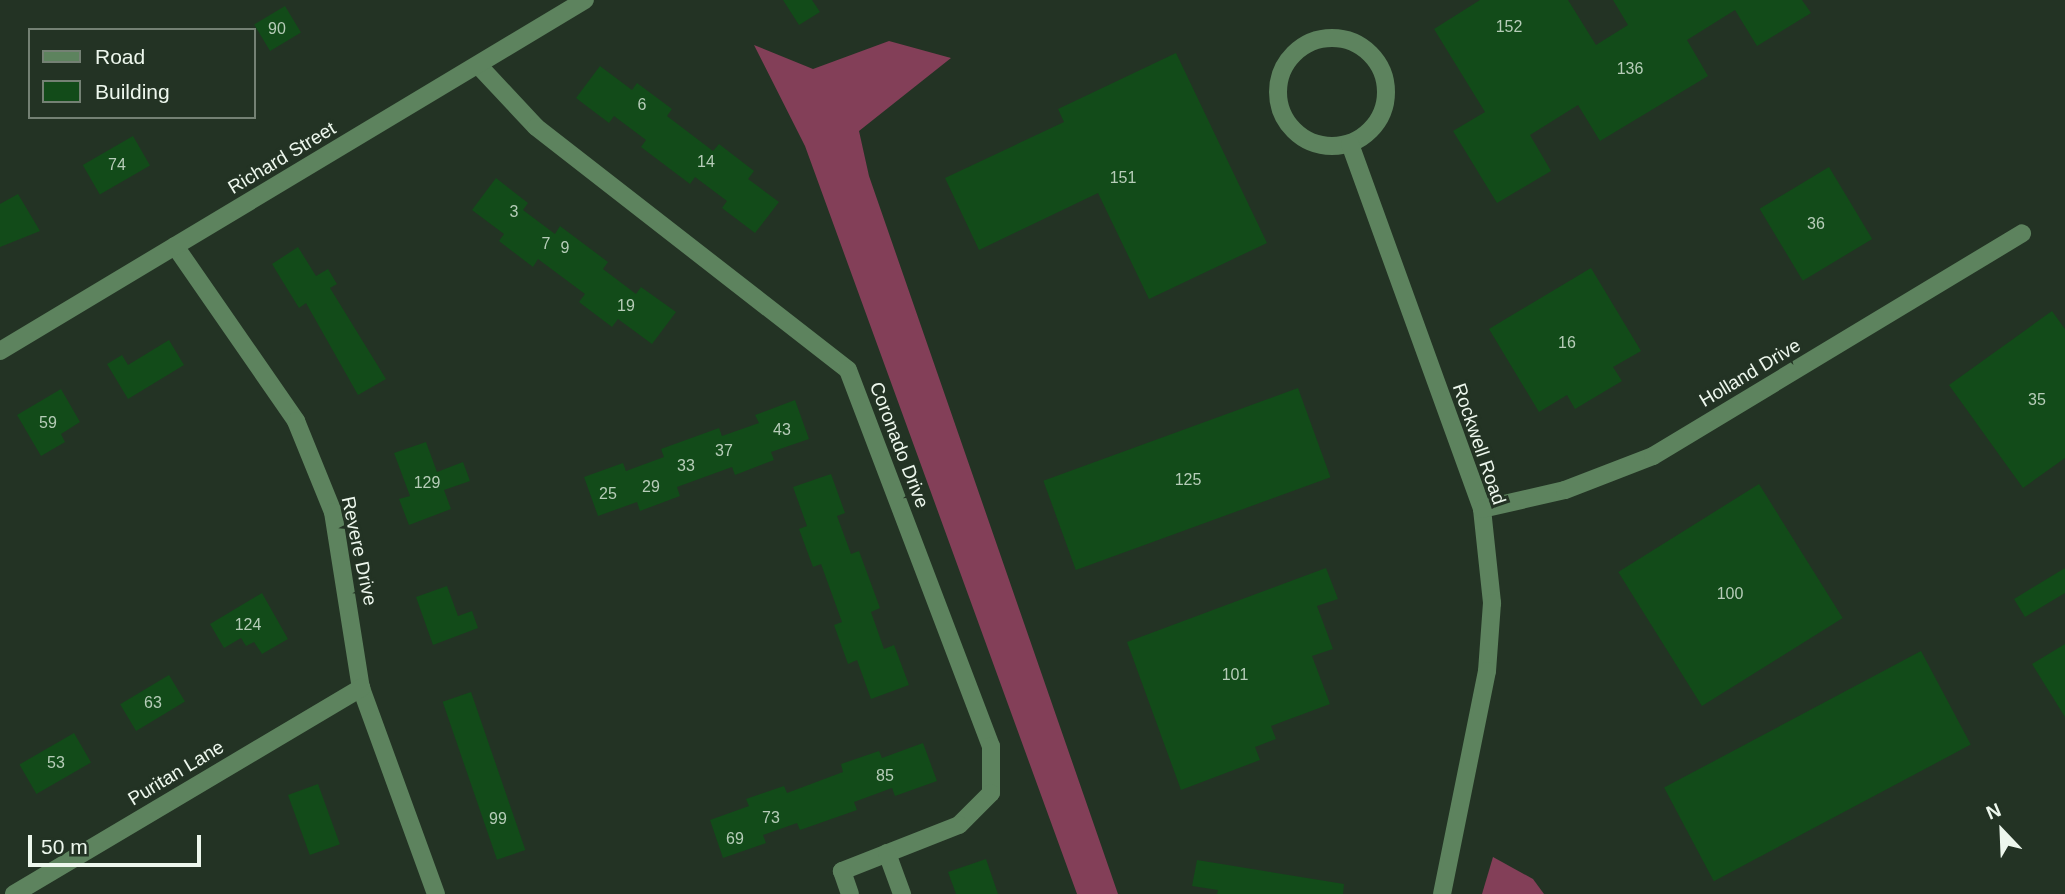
<!DOCTYPE html>
<html>
<head>
<meta charset="utf-8">
<style>
  body { margin:0 }
  #map { position:relative; width:2065px; height:894px; overflow:hidden; background:#233324; font-family:Arial,sans-serif }
  div>[style] { position:absolute }
  [style*='--x'] { left:calc(var(--x)*1px); top:calc(var(--y)*1px); width:calc(var(--w)*1px); rotate:calc(var(--a)*1deg) }
  .forest>* { inset:0; background:#833f58 }
  .building>* { inset:0; background:#124b19; transform-origin:0 0 }
  .minor>* { height:18px; margin:-9px; padding:0 9px; transform-origin:9px; border-radius:9px; background:#5d835e }
  .minor>.ring { margin:-9px; padding:0; box-sizing:content-box; background:none; border:18px solid #5d835e; border-radius:50% }
  span { translate:-50% -50%; white-space:nowrap; text-align:center; line-height:1.15; -webkit-text-stroke:6px #233324; paint-order:stroke }
  .number-label { font-size:16px; color:#b6ccb8 }
  .number-label span { -webkit-text-stroke-width:0 }
  .street-label { font-size:19px; color:#edf7ed }
  .legend { position:absolute; left:28px; top:28px; width:228px; height:91px; box-sizing:border-box; background:#233324; border:2px solid #748174; margin:0; padding:9px 12px; list-style:none; font-size:21px; color:#edf7ed }
  .legend li { display:flex; align-items:center; gap:14px; height:35px }
  .legend b { width:35px; border:2px solid #748174 }
  .north { position:absolute; left:1967px; top:796px; width:70px; height:70px; -webkit-text-stroke:5px #233324; paint-order:stroke; rotate:337deg; font-size:19px; font-weight:700; line-height:28px; text-align:center; color:#edf7ed }
  .north::after { content:''; display:block; margin:auto; width:24px; height:32px; background:#edf7ed; clip-path:polygon(50% 0,100% 100%,50% 72%,0 100%) }
  .scale { position:absolute; left:28px; top:835px; width:173px; height:32px; box-sizing:border-box; border:4px solid #edf7ed; border-top:0; padding-left:9px; font-size:21px; line-height:24px; white-space:nowrap; color:#edf7ed; -webkit-text-stroke:5px #233324; paint-order:stroke }
</style>
</head>
<body>
<div id="map">
  <div class="forest">
    <i style="clip-path:polygon(889px 41px,951px 58px,859px 131px,869px 176px,1118px 894px,1077px 894px,805px 146px,754px 45px,813px 69px)"></i>
    <i style="clip-path:polygon(1493px 857px,1533px 879px,1544px 894px,1482px 894px)"></i>
  </div>
  <div class="building">
    <i style="clip-path:polygon(783px 0,812px 0,820px 12px,799px 25px)"></i>
    <i style="clip-path:polygon(1480px 0,1568px 0,1596px 45px,1628px 25px,1613px 0,1802px 0,1811px 13px,1757px 46px,1735px 10px,1687px 40px,1708px 76px,1600px 141px,1578px 105px,1530px 135px,1551px 171px,1497px 203px,1453px 131px,1485px 112px,1434px 29px)"></i>
    <i style="left:285px;top:6px;width:31px;height:36px;rotate:59deg"></i>
    <i style="clip-path:polygon(1176px 53px,1267px 243px,1149px 299px,1098px 193px,979px 250px,945px 178px,1064px 122px,1058px 109px)"></i>
    <i style="clip-path:polygon(600px 66px,632px 90px,637px 83px,672px 109px,667px 116px,713px 151px,719px 144px,754px 171px,748px 179px,779px 202px,755px 233px,722px 208px,727px 201px,695px 177px,690px 184px,641px 147px,646px 140px,614px 116px,609px 123px,576px 98px)"></i>
    <i style="left:133px;top:136px;width:34px;height:58px;rotate:60deg"></i>
    <i style="left:1829px;top:167px;width:84px;height:81px;rotate:59deg"></i>
    <i style="clip-path:polygon(496px 178px,528px 203px,523px 210px,555px 234px,560px 226px,608px 262px,603px 269px,636px 294px,641px 287px,676px 312px,652px 344px,618px 319px,612px 327px,579px 302px,585px 294px,538px 259px,533px 267px,499px 241px,504px 234px,472px 210px)"></i>
    <i style="clip-path:polygon(18px 194px,40px 231px,0 247px,0 204px)"></i>
    <i style="clip-path:polygon(298px 247px,316px 276px,328px 269px,337px 284px,330px 288px,386px 379px,358px 395px,306px 303px,299px 308px,272px 264px)"></i>
    <i style="clip-path:polygon(1591px 268px,1641px 351px,1613px 367px,1622px 381px,1575px 409px,1567px 395px,1539px 412px,1489px 329px)"></i>
    <i style="clip-path:polygon(2052px 311px,2065px 329px,2065px 458px,2023px 488px,1949px 385px)"></i>
    <i style="clip-path:polygon(169px 340px,184px 365px,128px 399px,107px 364px,122px 355px,128px 365px)"></i>
    <i style="left:1298px;top:388px;width:95px;height:271px;rotate:70deg"></i>
    <i style="clip-path:polygon(61px 389px,80px 422px,61px 434px,65px 442px,41px 456px,17px 415px)"></i>
    <i style="clip-path:polygon(795px 400px,809px 439px,771px 452px,774px 460px,735px 475px,732px 467px,677px 487px,680px 496px,640px 511px,637px 502px,598px 516px,584px 477px,623px 463px,626px 471px,664px 457px,661px 449px,719px 428px,722px 436px,759px 423px,755px 415px)"></i>
    <i style="clip-path:polygon(426px 442px,437px 472px,463px 462px,470px 481px,444px 490px,451px 509px,409px 525px,399px 499px,410px 496px,394px 453px)"></i>
    <i style="clip-path:polygon(831px 474px,845px 513px,837px 516px,851px 554px,859px 551px,880px 608px,871px 612px,884px 649px,894px 645px,909px 685px,871px 699px,857px 660px,848px 664px,834px 625px,842px 622px,821px 564px,813px 567px,799px 529px,807px 526px,793px 487px)"></i>
    <i style="left:1759px;top:484px;width:158px;height:166px;rotate:58deg"></i>
    <i style="clip-path:polygon(1326px 568px,1338px 599px,1317px 606px,1333px 649px,1312px 656px,1330px 704px,1271px 726px,1276px 739px,1255px 747px,1260px 760px,1181px 790px,1127px 642px)"></i>
    <i style="clip-path:polygon(2065px 568px,2065px 593px,2025px 617px,2014px 599px)"></i>
    <i style="clip-path:polygon(447px 586px,458px 616px,472px 611px,478px 628px,433px 645px,416px 597px)"></i>
    <i style="clip-path:polygon(262px 593px,288px 639px,262px 654px,254px 642px,246px 646px,241px 638px,224px 648px,210px 624px)"></i>
    <i style="clip-path:polygon(2065px 644px,2065px 717px,2032px 664px)"></i>
    <i style="left:1921px;top:651px;width:106px;height:291px;rotate:62deg"></i>
    <i style="left:169px;top:675px;width:31px;height:57px;rotate:59deg"></i>
    <i style="left:471px;top:692px;width:167px;height:30px;rotate:71deg"></i>
    <i style="left:74px;top:733px;width:34px;height:63px;rotate:60deg"></i>
    <i style="clip-path:polygon(923px 743px,937px 781px,895px 796px,892px 788px,854px 802px,857px 810px,800px 830px,797px 823px,763px 835px,766px 843px,723px 858px,710px 820px,749px 806px,746px 799px,784px 786px,787px 793px,843px 772px,841px 764px,879px 751px,882px 758px)"></i>
    <i style="left:318px;top:784px;width:64px;height:32px;rotate:70deg"></i>
    <i style="clip-path:polygon(986px 859px,998px 894px,956px 894px,948px 872px)"></i>
    <i style="clip-path:polygon(1197px 860px,1344px 884px,1343px 894px,1217px 894px,1218px 890px,1192px 886px)"></i>
  </div>
  <div class="minor">
    <i class="ring" style="left:1278px;top:38px;width:90px;height:90px"></i>
    <i style="--x:479;--y:66;--w:83;--a:46.9"></i>
    <i style="--x:536;--y:127;--w:395;--a:37.9"></i>
    <i style="--x:848;--y:370;--w:402;--a:69.2"></i>
    <i style="--x:991;--y:746;--w:47;--a:90"></i>
    <i style="--x:991;--y:793;--w:45;--a:135"></i>
    <i style="--x:959;--y:825;--w:126;--a:158.5"></i>
    <i style="--x:842;--y:871;--w:24;--a:71"></i>
    <i style="--x:1350;--y:144;--w:388;--a:70.1"></i>
    <i style="--x:1482;--y:509;--w:95;--a:83.9"></i>
    <i style="--x:1492;--y:603;--w:68;--a:94.2"></i>
    <i style="--x:1487;--y:671;--w:227;--a:101.4"></i>
    <i style="--x:175;--y:246;--w:213;--a:55.3"></i>
    <i style="--x:296;--y:421;--w:98;--a:67.9"></i>
    <i style="--x:333;--y:512;--w:178;--a:81"></i>
    <i style="--x:361;--y:688;--w:219;--a:70"></i>
    <i style="--x:0;--y:351;--w:682;--a:-30.96"></i>
    <i style="--x:1482;--y:509;--w:85;--a:-12.9"></i>
    <i style="--x:1565;--y:490;--w:94;--a:-21.1"></i>
    <i style="--x:1653;--y:456;--w:431;--a:-31.1"></i>
    <i style="--x:887;--y:853;--w:44;--a:69.9"></i>
    <i style="--x:14;--y:894;--w:404;--a:-30.7"></i>
  </div>
  <div class="number-label">
    <span style="left:1509px;top:27px">152</span>
    <span style="left:277px;top:29px">90</span>
    <span style="left:1630px;top:69px">136</span>
    <span style="left:642px;top:105px">6</span>
    <span style="left:706px;top:162px">14</span>
    <span style="left:117px;top:165px">74</span>
    <span style="left:1123px;top:178px">151</span>
    <span style="left:514px;top:212px">3</span>
    <span style="left:1816px;top:224px">36</span>
    <span style="left:546px;top:244px">7</span>
    <span style="left:565px;top:248px">9</span>
    <span style="left:626px;top:306px">19</span>
    <span style="left:1567px;top:343px">16</span>
    <span style="left:2037px;top:400px">35</span>
    <span style="left:48px;top:423px">59</span>
    <span style="left:782px;top:430px">43</span>
    <span style="left:724px;top:451px">37</span>
    <span style="left:686px;top:466px">33</span>
    <span style="left:1188px;top:480px">125</span>
    <span style="left:427px;top:483px">129</span>
    <span style="left:651px;top:487px">29</span>
    <span style="left:608px;top:494px">25</span>
    <span style="left:1730px;top:594px">100</span>
    <span style="left:248px;top:625px">124</span>
    <span style="left:1235px;top:675px">101</span>
    <span style="left:153px;top:703px">63</span>
    <span style="left:56px;top:763px">53</span>
    <span style="left:885px;top:776px">85</span>
    <span style="left:771px;top:818px">73</span>
    <span style="left:498px;top:819px">99</span>
    <span style="left:735px;top:839px">69</span>
  </div>
  <div class="street-label">
    <span style="left:282px;top:158px;rotate:-31deg">Richard Street</span>
    <span style="left:1750px;top:373px;rotate:-31deg">Holland Drive</span>
    <span style="left:1479px;top:444px;rotate:71deg">Rockwell Road</span>
    <span style="left:899px;top:445px;rotate:69deg">Coronado Drive</span>
    <span style="left:359px;top:551px;rotate:78deg">Revere Drive</span>
    <span style="left:176px;top:773px;rotate:-31deg">Puritan Lane</span>
  </div>
  <ul class="legend">
  <li><b style="height:9px;background:#5d835e"></b>Road</li>
  <li><b style="height:19px;background:#124b19"></b>Building</li>
  </ul>
  <div class="north">N</div>
  <div class="scale">50 m</div>
</div>
</body>
</html>
